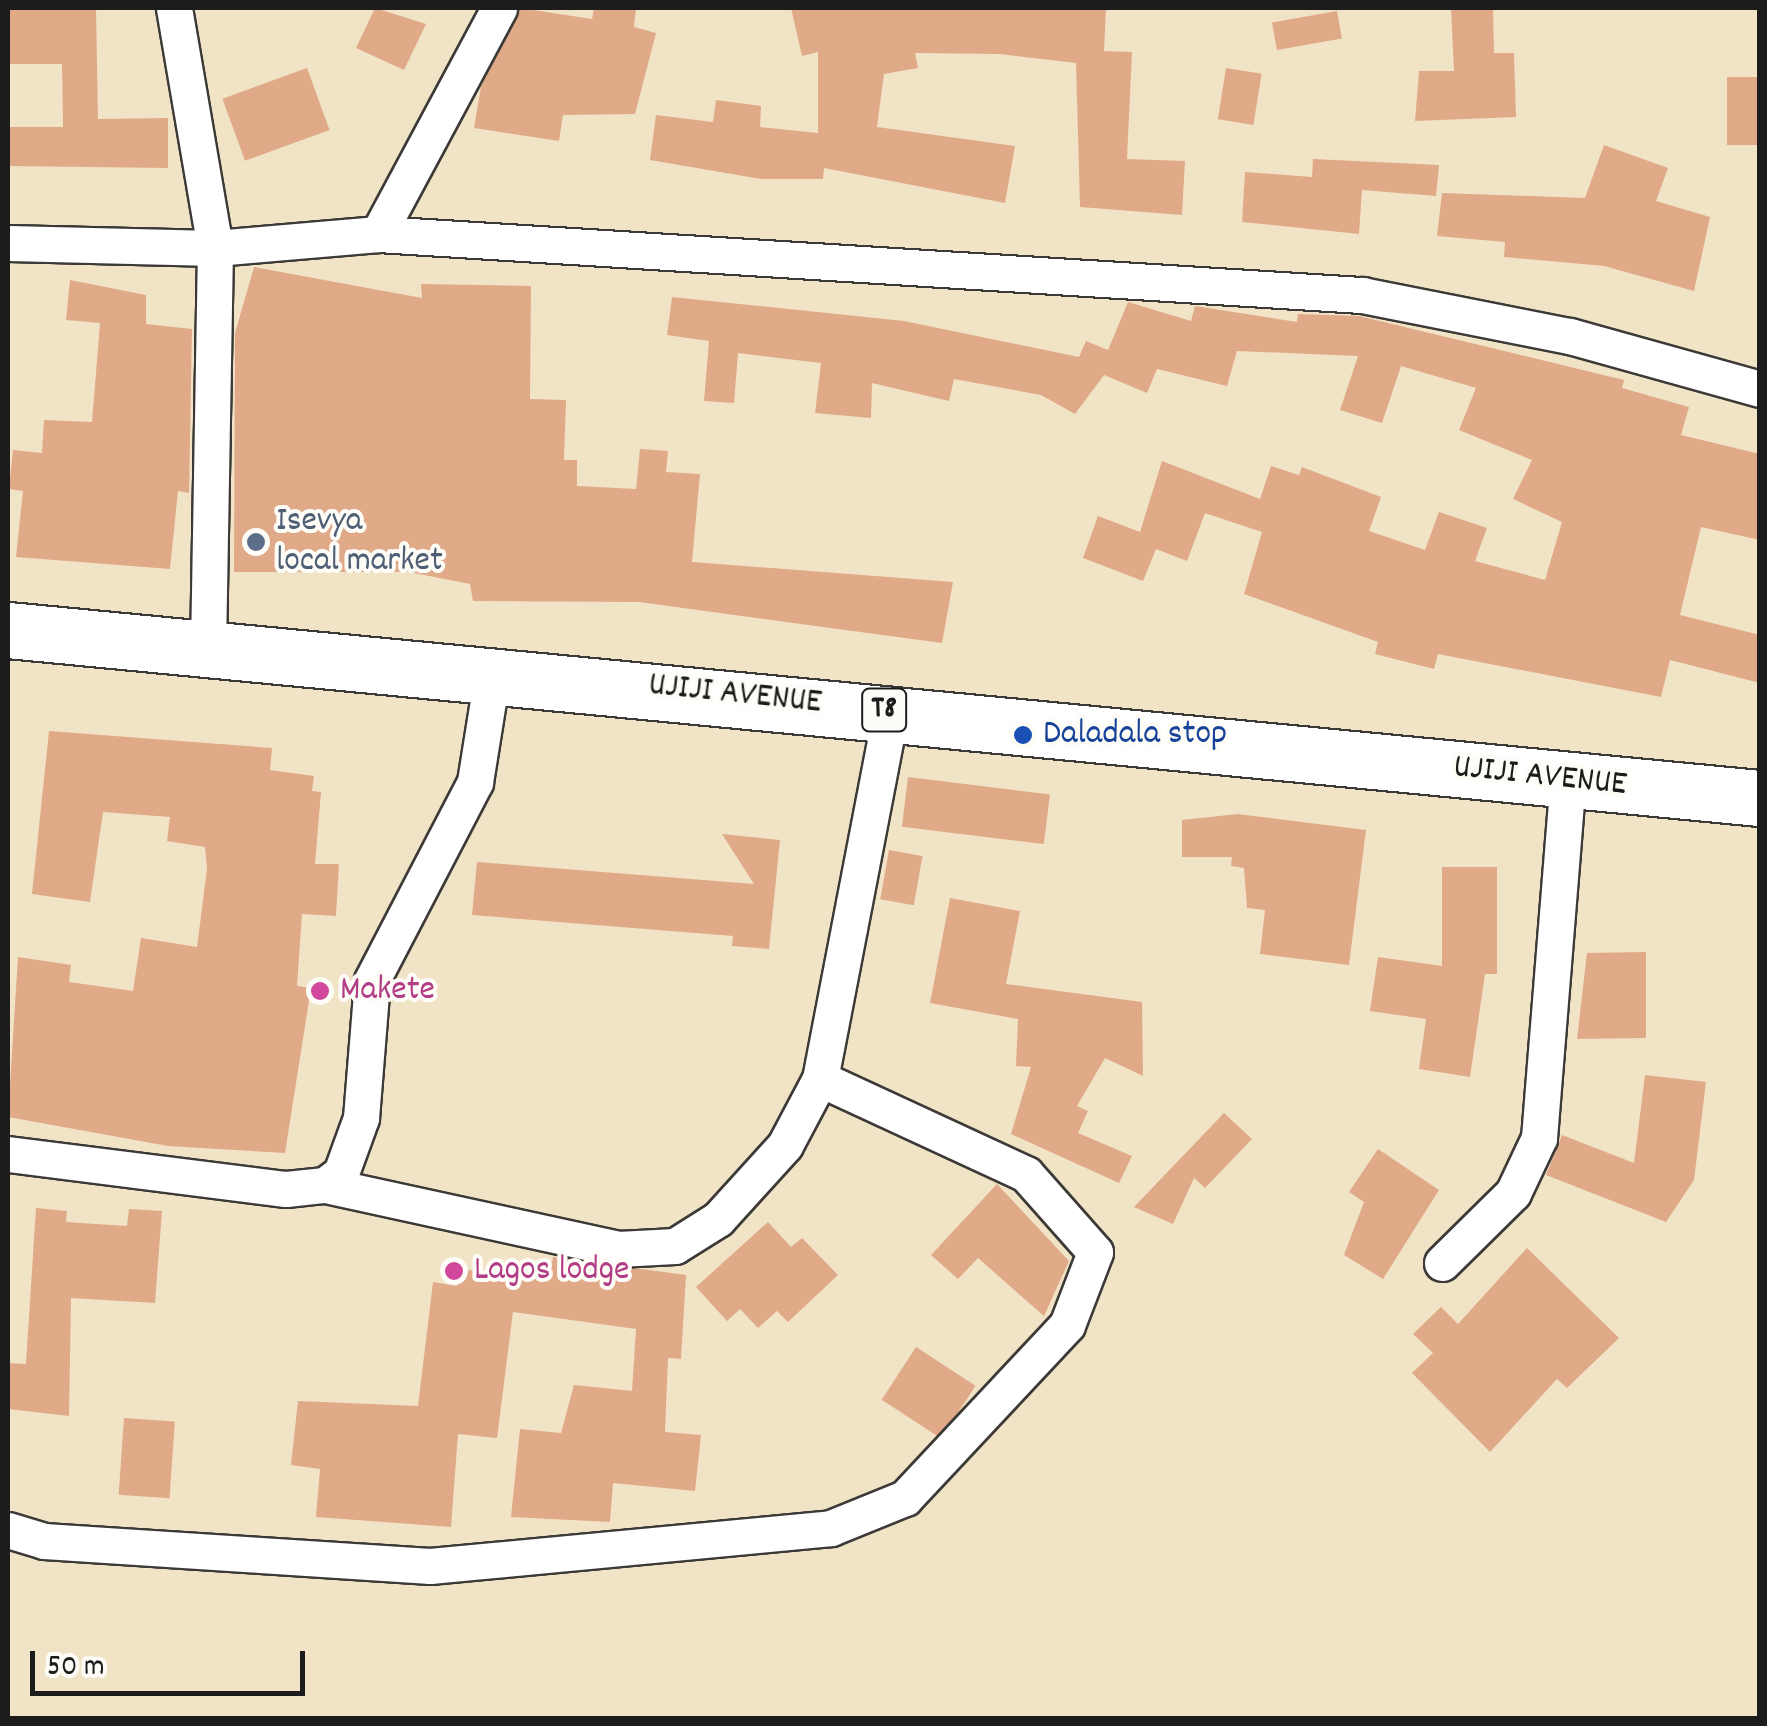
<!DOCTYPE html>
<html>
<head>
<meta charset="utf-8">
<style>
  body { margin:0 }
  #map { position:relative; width:1767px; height:1726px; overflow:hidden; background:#f1e3c6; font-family:Dekko,sans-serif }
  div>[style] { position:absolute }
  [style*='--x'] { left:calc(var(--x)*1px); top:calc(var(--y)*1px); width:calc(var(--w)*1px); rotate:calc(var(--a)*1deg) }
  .building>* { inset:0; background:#e0aa88; transform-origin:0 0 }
  .roads { filter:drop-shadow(2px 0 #3c3a36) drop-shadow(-2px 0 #3c3a36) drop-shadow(0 2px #3c3a36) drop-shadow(0 -2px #3c3a36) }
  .street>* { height:35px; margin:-17.5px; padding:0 17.5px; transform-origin:17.5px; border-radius:17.5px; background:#fff }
  .highway>* { height:55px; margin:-27.5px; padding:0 27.5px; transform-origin:27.5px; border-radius:27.5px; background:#fff }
  .dots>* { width:28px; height:28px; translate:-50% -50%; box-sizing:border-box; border:5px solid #fdfcf7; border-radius:50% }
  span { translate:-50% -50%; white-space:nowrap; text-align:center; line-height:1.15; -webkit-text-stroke:8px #fdfcf7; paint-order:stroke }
  .shield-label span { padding:2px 8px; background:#fdfcf7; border:2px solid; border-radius:8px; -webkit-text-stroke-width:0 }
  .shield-label { font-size:32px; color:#1c1c1c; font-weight:700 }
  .service-label { font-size:35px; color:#4e5e75 }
  .left { translate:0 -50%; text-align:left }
  .street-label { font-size:35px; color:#1c1c1c }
  .transit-label { font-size:35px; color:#164399 }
  .hotel-label { font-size:35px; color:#b23c85 }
  .frame { position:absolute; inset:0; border:10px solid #1c1c1c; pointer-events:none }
  .scale { position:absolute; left:30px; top:1651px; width:275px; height:45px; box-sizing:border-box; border:5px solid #1c1c1c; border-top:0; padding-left:12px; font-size:30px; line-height:35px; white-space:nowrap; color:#1c1c1c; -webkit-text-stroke:8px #fdfcf7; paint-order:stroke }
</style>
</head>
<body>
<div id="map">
  <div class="building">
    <i style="clip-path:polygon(8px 8px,96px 8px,98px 119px,168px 118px,168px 168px,8px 166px,8px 127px,63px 127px,62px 64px,8px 64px)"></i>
    <i style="clip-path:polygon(375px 8px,426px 24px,404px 70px,356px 48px)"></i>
    <i style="clip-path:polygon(520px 8px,592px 19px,594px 8px,636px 8px,634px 27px,656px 33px,635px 114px,563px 115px,559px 141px,474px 128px,481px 87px)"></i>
    <i style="clip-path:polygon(791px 8px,1106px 8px,1104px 51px,1132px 52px,1127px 159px,1185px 161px,1182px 215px,1080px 207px,1076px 63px,999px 54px,915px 53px,918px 68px,884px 74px,877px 127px,1015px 146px,1005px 203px,824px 168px,823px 179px,761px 179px,650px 160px,656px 115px,713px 122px,716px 100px,761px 106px,760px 127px,818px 133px,818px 52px,802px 56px)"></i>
    <i style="clip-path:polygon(1451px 8px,1493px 8px,1494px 53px,1514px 53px,1516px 117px,1415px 121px,1419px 71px,1454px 71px)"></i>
    <i style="left:1337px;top:11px;width:28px;height:66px;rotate:80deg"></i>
    <i style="left:307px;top:68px;width:66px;height:90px;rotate:70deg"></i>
    <i style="left:1226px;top:68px;width:36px;height:52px;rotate:9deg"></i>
    <i style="left:1727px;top:77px;width:33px;height:68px"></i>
    <i style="clip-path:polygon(1604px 145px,1668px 168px,1656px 201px,1710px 217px,1694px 291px,1604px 266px,1504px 257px,1505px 242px,1437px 236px,1442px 193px,1585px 198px)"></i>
    <i style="clip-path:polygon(1313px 159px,1439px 165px,1436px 196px,1362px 190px,1359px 234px,1242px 222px,1245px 172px,1312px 177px)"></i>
    <i style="clip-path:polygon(254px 267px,422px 298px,421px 284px,531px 286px,530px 399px,566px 400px,564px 460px,577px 460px,577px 486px,636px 489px,640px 449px,668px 451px,666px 472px,700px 474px,692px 562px,953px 582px,942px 643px,639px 602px,473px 601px,470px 584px,409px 572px,234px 572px,235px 333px)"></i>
    <i style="clip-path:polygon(70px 280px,146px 295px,146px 324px,192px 329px,189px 493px,178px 491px,170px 569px,16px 557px,23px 491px,9px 489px,13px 450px,42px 453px,44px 420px,92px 422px,100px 323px,66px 320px)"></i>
    <i style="clip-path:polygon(672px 297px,904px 321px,1079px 357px,1086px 341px,1108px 350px,1128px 302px,1191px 321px,1195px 306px,1297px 322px,1298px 314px,1359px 316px,1624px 380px,1622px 388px,1689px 407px,1681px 435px,1760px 454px,1760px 540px,1701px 527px,1680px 615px,1760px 635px,1760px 683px,1670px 660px,1661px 697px,1438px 654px,1434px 669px,1375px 654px,1378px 642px,1244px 594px,1262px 532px,1205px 513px,1187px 561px,1156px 549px,1143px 581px,1083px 558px,1098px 516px,1140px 532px,1162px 461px,1260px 499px,1271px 466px,1299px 475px,1302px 467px,1381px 497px,1369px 531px,1425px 550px,1439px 512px,1487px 528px,1475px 561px,1545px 580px,1562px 522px,1513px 499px,1532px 460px,1459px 430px,1476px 388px,1401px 366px,1382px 423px,1340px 410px,1358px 356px,1237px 351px,1227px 386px,1157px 369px,1147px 393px,1104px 375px,1075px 414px,1041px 395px,954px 379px,949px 401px,872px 383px,871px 418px,815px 413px,821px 363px,738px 353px,734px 403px,704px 401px,709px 341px,667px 335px)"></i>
    <i style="clip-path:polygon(49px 731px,272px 748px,270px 770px,314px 776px,312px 791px,321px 792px,315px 864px,339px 864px,336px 916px,302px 914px,297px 986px,311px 988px,285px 1153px,168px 1146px,8px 1117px,18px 957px,71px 965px,69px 982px,133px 991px,141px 938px,197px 947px,207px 869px,205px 847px,167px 841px,170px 817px,103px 812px,90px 902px,32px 894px)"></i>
    <i style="left:908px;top:777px;width:143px;height:50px;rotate:7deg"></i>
    <i style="clip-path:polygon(1238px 814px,1366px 830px,1349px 965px,1260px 954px,1265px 910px,1247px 908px,1244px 868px,1231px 866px,1232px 857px,1182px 857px,1182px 820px)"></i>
    <i style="clip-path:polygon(722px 834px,780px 840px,769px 949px,732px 946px,733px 936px,472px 915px,477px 862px,754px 884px)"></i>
    <i style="left:889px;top:850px;width:34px;height:50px;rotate:10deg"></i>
    <i style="clip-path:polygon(1442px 867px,1497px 867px,1497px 974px,1485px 974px,1470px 1077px,1419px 1069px,1426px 1019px,1370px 1011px,1378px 957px,1442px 966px)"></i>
    <i style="clip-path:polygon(950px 898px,1020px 911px,1006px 984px,1142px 1002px,1143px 1076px,1105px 1058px,1077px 1106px,1088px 1111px,1078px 1133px,1132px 1156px,1119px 1183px,1011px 1134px,1031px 1067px,1016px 1066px,1018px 1019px,930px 1003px)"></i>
    <i style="clip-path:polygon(1646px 952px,1646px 1038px,1577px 1039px,1587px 953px)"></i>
    <i style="clip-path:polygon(1645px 1075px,1706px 1082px,1694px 1180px,1666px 1222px,1546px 1175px,1562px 1135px,1634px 1163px)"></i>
    <i style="clip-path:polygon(1224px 1113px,1252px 1139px,1205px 1188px,1194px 1178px,1173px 1224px,1134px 1207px)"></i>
    <i style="clip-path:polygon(1378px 1149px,1439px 1190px,1383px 1279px,1344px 1255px,1364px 1202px,1349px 1192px)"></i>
    <i style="clip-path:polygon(997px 1184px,1069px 1261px,1044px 1316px,978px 1258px,958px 1279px,931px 1255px)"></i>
    <i style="clip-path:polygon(36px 1208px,67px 1211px,66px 1222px,127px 1226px,129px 1209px,162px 1211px,155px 1303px,71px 1298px,69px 1416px,8px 1409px,8px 1363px,26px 1364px)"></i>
    <i style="clip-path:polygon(768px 1222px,791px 1247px,802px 1238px,838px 1275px,788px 1322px,777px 1311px,758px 1328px,740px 1309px,727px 1321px,696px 1287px)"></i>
    <i style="clip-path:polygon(1527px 1248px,1619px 1338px,1567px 1388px,1557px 1379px,1490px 1452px,1412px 1373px,1433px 1353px,1413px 1334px,1441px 1307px,1458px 1324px)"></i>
    <i style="clip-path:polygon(553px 1257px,686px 1275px,681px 1359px,668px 1358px,665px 1432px,701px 1435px,695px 1491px,613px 1483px,610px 1522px,511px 1517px,520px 1429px,561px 1433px,574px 1385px,632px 1391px,636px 1329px,513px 1312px,497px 1438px,458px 1434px,451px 1527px,316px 1517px,320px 1469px,291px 1465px,298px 1401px,418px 1406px,433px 1282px,457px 1286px,458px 1269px,549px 1279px)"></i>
    <i style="left:916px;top:1347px;width:71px;height:63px;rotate:33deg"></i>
    <i style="left:124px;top:1418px;width:51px;height:77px;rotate:4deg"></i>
  </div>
  <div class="roads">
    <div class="street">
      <i style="--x:174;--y:8;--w:243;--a:80.3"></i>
      <i style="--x:215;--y:248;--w:397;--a:91"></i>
      <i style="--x:378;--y:234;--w:256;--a:-61.8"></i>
      <i style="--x:8;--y:243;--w:207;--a:1.4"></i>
      <i style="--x:215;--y:248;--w:164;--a:-4.9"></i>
      <i style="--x:378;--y:234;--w:986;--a:3.55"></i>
      <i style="--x:1362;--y:295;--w:212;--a:11.2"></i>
      <i style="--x:1570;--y:336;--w:197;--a:15.6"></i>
      <i style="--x:8;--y:1154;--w:280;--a:7.2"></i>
      <i style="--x:286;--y:1189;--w:39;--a:-6"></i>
      <i style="--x:325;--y:1185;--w:20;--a:-37"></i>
      <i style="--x:341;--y:1173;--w:59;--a:-70"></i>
      <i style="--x:361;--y:1118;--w:138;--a:-85.4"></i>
      <i style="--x:372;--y:980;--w:223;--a:-62.5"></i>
      <i style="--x:475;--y:782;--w:113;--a:-80.9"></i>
      <i style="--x:325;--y:1185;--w:300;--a:12.3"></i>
      <i style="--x:618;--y:1249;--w:57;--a:-3"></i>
      <i style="--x:675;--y:1246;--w:51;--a:-32.1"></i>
      <i style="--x:718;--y:1219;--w:100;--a:-47.8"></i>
      <i style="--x:785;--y:1145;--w:75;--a:-62.1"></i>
      <i style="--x:820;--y:1079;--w:375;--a:-79.1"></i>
      <i style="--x:1442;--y:1263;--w:100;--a:-44.6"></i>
      <i style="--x:1513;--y:1193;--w:61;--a:-64.7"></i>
      <i style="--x:1539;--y:1138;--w:359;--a:-85.4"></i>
      <i style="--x:8;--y:1530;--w:38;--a:17"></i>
      <i style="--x:44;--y:1541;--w:387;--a:3.7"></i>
      <i style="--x:430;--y:1566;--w:403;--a:-5.4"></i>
      <i style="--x:831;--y:1528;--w:80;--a:-22.1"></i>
      <i style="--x:905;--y:1498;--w:237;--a:-46.9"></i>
      <i style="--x:1067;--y:1325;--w:78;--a:-69"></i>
      <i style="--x:1095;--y:1252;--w:104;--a:-131.5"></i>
      <i style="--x:1026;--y:1174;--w:227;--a:-155.2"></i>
    </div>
    <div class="highway">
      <i style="--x:8;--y:630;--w:1760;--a:5.48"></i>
    </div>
  </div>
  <div class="dots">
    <i style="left:256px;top:542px;background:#5c6f8a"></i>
    <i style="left:1023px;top:735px;background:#1a4fb4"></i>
    <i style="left:320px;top:991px;background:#d1479c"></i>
    <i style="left:454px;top:1271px;background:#d1479c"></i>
  </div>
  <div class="shield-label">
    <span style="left:884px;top:710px">T8</span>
  </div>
  <div class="service-label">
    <span class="left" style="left:276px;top:542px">Isevya<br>local market</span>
  </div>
  <div class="street-label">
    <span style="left:735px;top:695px;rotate:6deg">UJIJI AVENUE</span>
    <span style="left:1540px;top:777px;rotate:6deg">UJIJI AVENUE</span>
  </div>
  <div class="transit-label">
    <span class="left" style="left:1043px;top:735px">Daladala stop</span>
  </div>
  <div class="hotel-label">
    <span class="left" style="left:340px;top:991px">Makete</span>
    <span class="left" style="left:474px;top:1271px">Lagos lodge</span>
  </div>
  <div class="frame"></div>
  <div class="scale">50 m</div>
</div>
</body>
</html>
